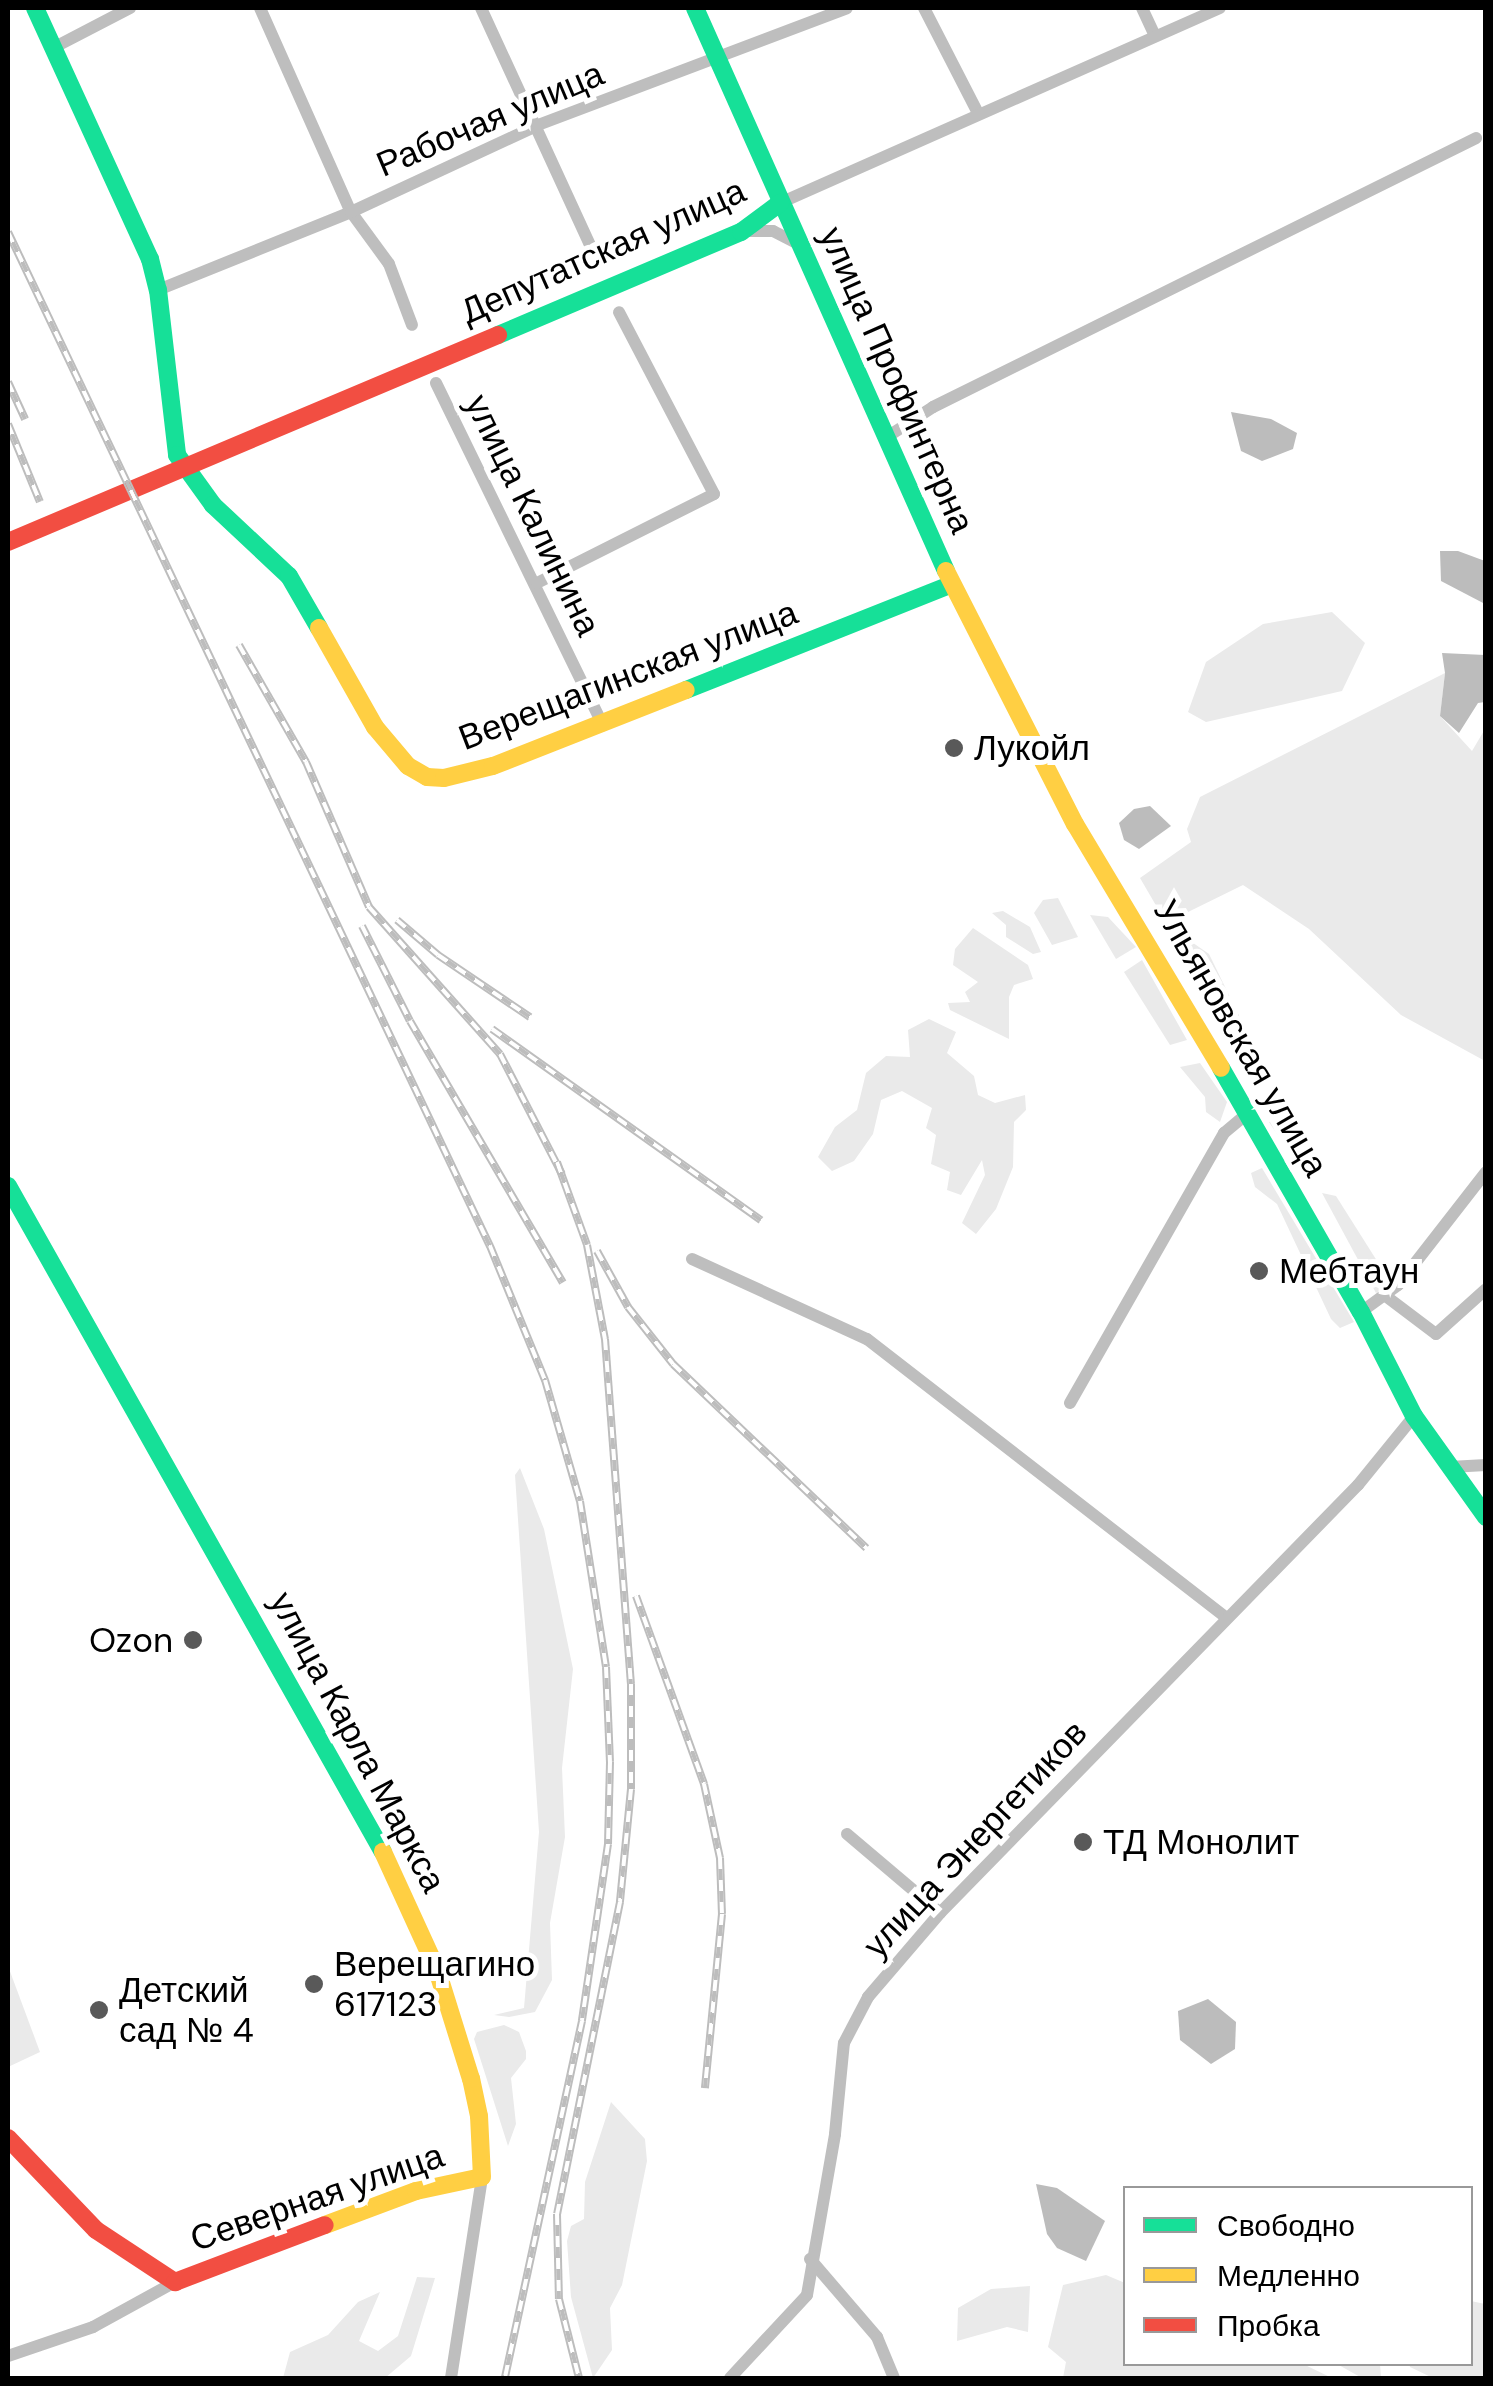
<!DOCTYPE html>
<html>
<head>
<meta charset="utf-8">
<style>
  body { margin:0 }
  #map { position:relative; width:1493px; height:2386px; overflow:hidden; background:#fff; font-family:"DM Sans",sans-serif }
  div>[style] { position:absolute }
  [style*='--x'] { left:calc(var(--x)*1px); top:calc(var(--y)*1px); width:calc(var(--w)*1px); rotate:calc(var(--a)*1deg) }
  .green>* { inset:0; background:#eaeaea }
  .water>* { inset:0; background:#bcbcbc }
  .street>* { height:12px; margin:-6px; padding:0 6px; transform-origin:6px; border-radius:6px; background:#bebebe }
  .fast>* { height:18px; margin:-9px; padding:0 9px; transform-origin:9px; border-radius:9px; background:#16e098 }
  .slow>* { height:18px; margin:-9px; padding:0 9px; transform-origin:9px; border-radius:9px; background:#ffcf43 }
  .jam>* { height:18px; margin:-9px; padding:0 9px; transform-origin:9px; border-radius:9px; background:#f24e42 }
  .rail>* { height:8px; margin-top:-4px; transform-origin:0; background:repeating-linear-gradient(90deg,#fff 0 11px,#bdbdbd 0 22px); box-sizing:border-box; border-block:2px solid #bdbdbd }
  .dots>* { width:28px; height:28px; translate:-50% -50%; box-sizing:border-box; border:5px solid #fff; border-radius:50% }
  span { translate:-50% -50%; white-space:nowrap; text-align:center; line-height:1.15; -webkit-text-stroke:10px #fff; paint-order:stroke }
  .street-label { font-size:35px; color:#000 }
  .poi-label { font-size:35px; color:#000 }
  .left { translate:0 -50%; text-align:left }
  .right { translate:-100% -50%; text-align:right }
  .frame { position:absolute; inset:0; border:10px solid #000; pointer-events:none }
  .legend { position:absolute; left:1123px; top:2186px; width:350px; height:180px; box-sizing:border-box; background:#fff; border:2px solid #999; margin:0; padding:12px 18px; list-style:none; font-size:30px; color:#000 }
  .legend li { display:flex; align-items:center; gap:20px; height:50px }
  .legend b { width:50px; border:2px solid #999 }
</style>
</head>
<body>
<div id="map">
  <div class="green">
    <i style="clip-path:polygon(1332px 612px,1365px 643px,1342px 691px,1206px 722px,1188px 712px,1206px 662px,1263px 624px)"></i>
    <i style="clip-path:polygon(1445px 673px,1440px 716px,1472px 751px,1485px 729px,1485px 1061px,1401px 1015px,1309px 929px,1243px 885px,1186px 913px,1161px 914px,1140px 878px,1191px 842px,1187px 829px,1200px 797px)"></i>
    <i style="clip-path:polygon(1058px 898px,1078px 937px,1052px 945px,1034px 913px,1043px 900px)"></i>
    <i style="clip-path:polygon(1003px 911px,1030px 927px,1041px 952px,1033px 954px,1006px 937px,1006px 925px,992px 913px)"></i>
    <i style="clip-path:polygon(1090px 915px,1108px 917px,1136px 947px,1116px 959px)"></i>
    <i style="clip-path:polygon(973px 928px,1028px 965px,1033px 979px,1014px 985px,1009px 997px,1009px 1039px,950px 1010px,948px 1003px,970px 1002px,965px 992px,978px 982px,953px 965px,955px 949px)"></i>
    <i style="clip-path:polygon(1186px 938px,1209px 954px,1268px 1075px,1251px 1073px,1191px 959px)"></i>
    <i style="clip-path:polygon(1142px 960px,1187px 1040px,1170px 1045px,1124px 972px)"></i>
    <i style="clip-path:polygon(929px 1019px,956px 1032px,947px 1053px,974px 1076px,978px 1095px,995px 1103px,1025px 1095px,1026px 1110px,1014px 1122px,1013px 1167px,996px 1209px,976px 1234px,962px 1223px,985px 1175px,982px 1160px,961px 1195px,947px 1190px,950px 1172px,931px 1164px,936px 1135px,926px 1128px,932px 1108px,902px 1091px,881px 1100px,873px 1134px,854px 1161px,832px 1171px,818px 1157px,835px 1127px,857px 1110px,866px 1073px,886px 1056px,910px 1057px,908px 1030px)"></i>
    <i style="clip-path:polygon(1200px 1063px,1227px 1102px,1220px 1122px,1206px 1112px,1205px 1097px,1180px 1067px)"></i>
    <i style="clip-path:polygon(1279px 1120px,1298px 1150px,1309px 1152px,1317px 1170px,1309px 1181px,1269px 1122px)"></i>
    <i style="clip-path:polygon(1262px 1168px,1354px 1322px,1340px 1328px,1331px 1319px,1277px 1204px,1255px 1187px,1251px 1173px)"></i>
    <i style="clip-path:polygon(1322px 1193px,1336px 1196px,1391px 1283px,1376px 1293px)"></i>
    <i style="clip-path:polygon(520px 1468px,544px 1529px,573px 1669px,562px 1768px,565px 1837px,550px 1923px,552px 1980px,535px 2012px,509px 2017px,494px 2015px,524px 2008px,539px 1832px,515px 1475px)"></i>
    <i style="clip-path:polygon(8px 1966px,40px 2052px,8px 2067px)"></i>
    <i style="clip-path:polygon(504px 2025px,519px 2032px,526px 2051px,526px 2059px,511px 2078px,516px 2124px,508px 2146px,474px 2039px,477px 2032px)"></i>
    <i style="clip-path:polygon(611px 2102px,645px 2139px,647px 2161px,622px 2285px,610px 2308px,612px 2350px,593px 2378px,571px 2297px,567px 2241px,571px 2226px,584px 2219px,585px 2182px)"></i>
    <i style="clip-path:polygon(1106px 2275px,1125px 2283px,1126px 2364px,1303px 2364px,1332px 2378px,1063px 2378px,1066px 2362px,1048px 2347px,1063px 2285px)"></i>
    <i style="clip-path:polygon(417px 2277px,435px 2278px,411px 2356px,385px 2378px,283px 2378px,290px 2352px,328px 2335px,358px 2302px,380px 2292px,359px 2341px,378px 2351px,398px 2336px)"></i>
    <i style="clip-path:polygon(1030px 2286px,1028px 2332px,1007px 2327px,957px 2341px,958px 2308px,991px 2289px)"></i>
    <i style="clip-path:polygon(1471px 2301px,1485px 2304px,1485px 2378px,1433px 2378px,1410px 2367px,1409px 2364px,1470px 2364px)"></i>
    <i style="clip-path:polygon(1337px 2364px,1380px 2364px,1381px 2378px,1362px 2378px)"></i>
  </div>
  <div class="water">
    <i style="clip-path:polygon(1231px 412px,1271px 419px,1297px 433px,1293px 449px,1262px 461px,1241px 451px)"></i>
    <i style="clip-path:polygon(1440px 551px,1458px 551px,1485px 561px,1485px 604px,1441px 581px)"></i>
    <i style="clip-path:polygon(1442px 653px,1485px 655px,1485px 702px,1478px 703px,1459px 733px,1440px 716px,1445px 673px)"></i>
    <i style="clip-path:polygon(1150px 806px,1171px 826px,1139px 849px,1124px 840px,1119px 823px,1134px 809px)"></i>
    <i style="clip-path:polygon(1208px 1999px,1236px 2022px,1235px 2049px,1211px 2064px,1180px 2040px,1178px 2011px)"></i>
    <i style="clip-path:polygon(1036px 2184px,1057px 2188px,1105px 2221px,1086px 2261px,1057px 2248px,1047px 2234px)"></i>
  </div>
  <div class="street">
    <i style="--x:260;--y:8;--w:223;--a:66"></i>
    <i style="--x:351;--y:212;--w:64;--a:53.8"></i>
    <i style="--x:389;--y:264;--w:65;--a:69.3"></i>
    <i style="--x:481;--y:8;--w:265;--a:65.3"></i>
    <i style="--x:924;--y:8;--w:118;--a:62.8"></i>
    <i style="--x:1142;--y:8;--w:31;--a:65"></i>
    <i style="--x:53;--y:48;--w:87;--a:-27.5"></i>
    <i style="--x:780;--y:203;--w:481;--a:-23.9"></i>
    <i style="--x:749;--y:231;--w:24;--a:0"></i>
    <i style="--x:773;--y:231;--w:30;--a:27"></i>
    <i style="--x:158;--y:290;--w:208;--a:-22"></i>
    <i style="--x:351;--y:212;--w:206;--a:-24.9"></i>
    <i style="--x:538;--y:125;--w:330;--a:-20.7"></i>
    <i style="--x:436;--y:383;--w:381;--a:64"></i>
    <i style="--x:887;--y:437;--w:55;--a:-33.1"></i>
    <i style="--x:933;--y:407;--w:606;--a:-26.35"></i>
    <i style="--x:537;--y:583;--w:198;--a:-26.7"></i>
    <i style="--x:714;--y:494;--w:205;--a:-117.6"></i>
    <i style="--x:692;--y:1259;--w:192;--a:24.6"></i>
    <i style="--x:867;--y:1339;--w:455;--a:37.8"></i>
    <i style="--x:1387;--y:1297;--w:61;--a:37.1"></i>
    <i style="--x:1436;--y:1334;--w:67;--a:-42"></i>
    <i style="--x:1361;--y:1312;--w:46;--a:-36.1"></i>
    <i style="--x:1398;--y:1285;--w:143;--a:-52.1"></i>
    <i style="--x:1070;--y:1403;--w:311;--a:-60.3"></i>
    <i style="--x:1224;--y:1133;--w:31;--a:-40"></i>
    <i style="--x:1450;--y:1467;--w:36;--a:-3"></i>
    <i style="--x:847;--y:1834;--w:122;--a:40.3"></i>
    <i style="--x:810;--y:2259;--w:103;--a:49.3"></i>
    <i style="--x:877;--y:2337;--w:44;--a:67.5"></i>
    <i style="--x:8;--y:2356;--w:90;--a:-18.8"></i>
    <i style="--x:93;--y:2327;--w:94;--a:-28.8"></i>
    <i style="--x:451;--y:2378;--w:203;--a:-81.2"></i>
    <i style="--x:730;--y:2378;--w:113;--a:-47.1"></i>
    <i style="--x:807;--y:2295;--w:163;--a:-80.1"></i>
    <i style="--x:835;--y:2134;--w:91;--a:-84.4"></i>
    <i style="--x:844;--y:2043;--w:52;--a:-62.4"></i>
    <i style="--x:868;--y:1997;--w:111;--a:-49.4"></i>
    <i style="--x:940;--y:1913;--w:598;--a:-45.68"></i>
    <i style="--x:1358;--y:1485;--w:89;--a:-50.9"></i>
  </div>
  <div class="fast">
    <i style="--x:35;--y:8;--w:276;--a:65.4"></i>
    <i style="--x:150;--y:259;--w:32;--a:76"></i>
    <i style="--x:158;--y:290;--w:166;--a:83.4"></i>
    <i style="--x:177;--y:455;--w:62;--a:54.2"></i>
    <i style="--x:213;--y:505;--w:104;--a:43.1"></i>
    <i style="--x:289;--y:576;--w:60;--a:60"></i>
    <i style="--x:695;--y:8;--w:616;--a:65.97"></i>
    <i style="--x:498;--y:335;--w:264;--a:-23"></i>
    <i style="--x:741;--y:232;--w:49;--a:-36.6"></i>
    <i style="--x:686;--y:690;--w:286;--a:-21.7"></i>
    <i style="--x:1221;--y:1068;--w:281;--a:60.2"></i>
    <i style="--x:1361;--y:1312;--w:117;--a:63"></i>
    <i style="--x:1414;--y:1416;--w:124;--a:54.5"></i>
    <i style="--x:8;--y:1186;--w:764;--a:60.62"></i>
  </div>
  <div class="slow">
    <i style="--x:946;--y:571;--w:284;--a:63"></i>
    <i style="--x:1075;--y:824;--w:284;--a:59.1"></i>
    <i style="--x:319;--y:628;--w:114;--a:60.5"></i>
    <i style="--x:375;--y:727;--w:51;--a:49.8"></i>
    <i style="--x:408;--y:766;--w:22;--a:30"></i>
    <i style="--x:427;--y:777;--w:17;--a:3"></i>
    <i style="--x:444;--y:778;--w:50;--a:-13.8"></i>
    <i style="--x:493;--y:766;--w:207;--a:-21.5"></i>
    <i style="--x:325;--y:2225;--w:97;--a:-20.5"></i>
    <i style="--x:416;--y:2191;--w:67;--a:-12"></i>
    <i style="--x:482;--y:2177;--w:61;--a:-92.8"></i>
    <i style="--x:479;--y:2116;--w:38;--a:-102"></i>
    <i style="--x:471;--y:2079;--w:114;--a:-107.3"></i>
    <i style="--x:437;--y:1970;--w:130;--a:-114.6"></i>
  </div>
  <div class="jam">
    <i style="--x:8;--y:542;--w:532;--a:-22.9"></i>
    <i style="--x:8;--y:2138;--w:127;--a:46.3"></i>
    <i style="--x:96;--y:2230;--w:95;--a:33.4"></i>
    <i style="--x:175;--y:2282;--w:160;--a:-20.8"></i>
  </div>
  <div class="rail">
    <i style="--x:8;--y:232;--w:1123;--a:64.58"></i>
    <i style="--x:490;--y:1246;--w:145;--a:67.7"></i>
    <i style="--x:545;--y:1380;--w:126;--a:73.9"></i>
    <i style="--x:580;--y:1501;--w:168;--a:81.1"></i>
    <i style="--x:606;--y:1667;--w:95;--a:87.6"></i>
    <i style="--x:610;--y:1762;--w:82;--a:91.4"></i>
    <i style="--x:608;--y:1844;--w:179;--a:98.4"></i>
    <i style="--x:582;--y:2021;--w:365;--a:102.2"></i>
    <i style="--x:8;--y:382;--w:41;--a:65.3"></i>
    <i style="--x:8;--y:424;--w:84;--a:67.7"></i>
    <i style="--x:239;--y:645;--w:135;--a:60.2"></i>
    <i style="--x:306;--y:762;--w:158;--a:66.5"></i>
    <i style="--x:369;--y:907;--w:197;--a:48.3"></i>
    <i style="--x:500;--y:1054;--w:135;--a:62.7"></i>
    <i style="--x:397;--y:920;--w:54;--a:40.5"></i>
    <i style="--x:438;--y:955;--w:111;--a:34"></i>
    <i style="--x:362;--y:926;--w:106;--a:63.2"></i>
    <i style="--x:410;--y:1021;--w:303;--a:59.7"></i>
    <i style="--x:492;--y:1029;--w:330;--a:35.4"></i>
    <i style="--x:557;--y:1162;--w:88;--a:70.1"></i>
    <i style="--x:587;--y:1245;--w:96;--a:79.2"></i>
    <i style="--x:605;--y:1339;--w:346;--a:85.7"></i>
    <i style="--x:631;--y:1684;--w:105;--a:90"></i>
    <i style="--x:631;--y:1789;--w:114;--a:95.6"></i>
    <i style="--x:620;--y:1902;--w:318;--a:101.4"></i>
    <i style="--x:557;--y:2214;--w:85;--a:88.7"></i>
    <i style="--x:559;--y:2299;--w:81;--a:75.8"></i>
    <i style="--x:597;--y:1251;--w:64;--a:61"></i>
    <i style="--x:628;--y:1307;--w:73;--a:51.7"></i>
    <i style="--x:673;--y:1364;--w:267;--a:43.6"></i>
    <i style="--x:636;--y:1596;--w:200;--a:70.1"></i>
    <i style="--x:704;--y:1784;--w:76;--a:77.8"></i>
    <i style="--x:720;--y:1858;--w:56;--a:88"></i>
    <i style="--x:722;--y:1914;--w:175;--a:95.6"></i>
  </div>
  <div class="dots">
    <i style="left:954px;top:748px;background:#595959"></i>
    <i style="left:1259px;top:1271px;background:#595959"></i>
    <i style="left:193px;top:1640px;background:#595959"></i>
    <i style="left:1083px;top:1842px;background:#595959"></i>
    <i style="left:314px;top:1984px;background:#595959"></i>
    <i style="left:99px;top:2010px;background:#595959"></i>
  </div>
  <div class="street-label">
    <span style="left:490px;top:119px;rotate:-23deg">Рабочая улица</span>
    <span style="left:603px;top:251px;rotate:-24deg">Депутатская улица</span>
    <span style="left:897px;top:380px;rotate:66deg">улица Профинтерна</span>
    <span style="left:533px;top:515px;rotate:64deg">улица Калинина</span>
    <span style="left:628px;top:675px;rotate:-21deg">Верещагинская улица</span>
    <span style="left:1241px;top:1038px;rotate:60deg">Ульяновская улица</span>
    <span style="left:358px;top:1742px;rotate:62deg">улица Карла Маркса</span>
    <span style="left:975px;top:1839px;rotate:-47deg">улица Энергетиков</span>
    <span style="left:317px;top:2197px;rotate:-19deg">Северная улица</span>
  </div>
  <div class="poi-label">
    <span class="left" style="left:974px;top:748px">Лукойл</span>
    <span class="left" style="left:1279px;top:1271px">Мебтаун</span>
    <span class="right" style="left:173px;top:1640px">Ozon</span>
    <span class="left" style="left:1103px;top:1842px">ТД Монолит</span>
    <span class="left" style="left:334px;top:1984px">Верещагино<br>617123</span>
    <span class="left" style="left:119px;top:2010px">Детский<br>сад № 4</span>
  </div>
  <div class="frame"></div>
  <ul class="legend">
  <li><b style="height:12px;background:#16e098"></b>Свободно</li>
  <li><b style="height:12px;background:#ffcf43"></b>Медленно</li>
  <li><b style="height:12px;background:#f24e42"></b>Пробка</li>
  </ul>
</div>
</body>
</html>
